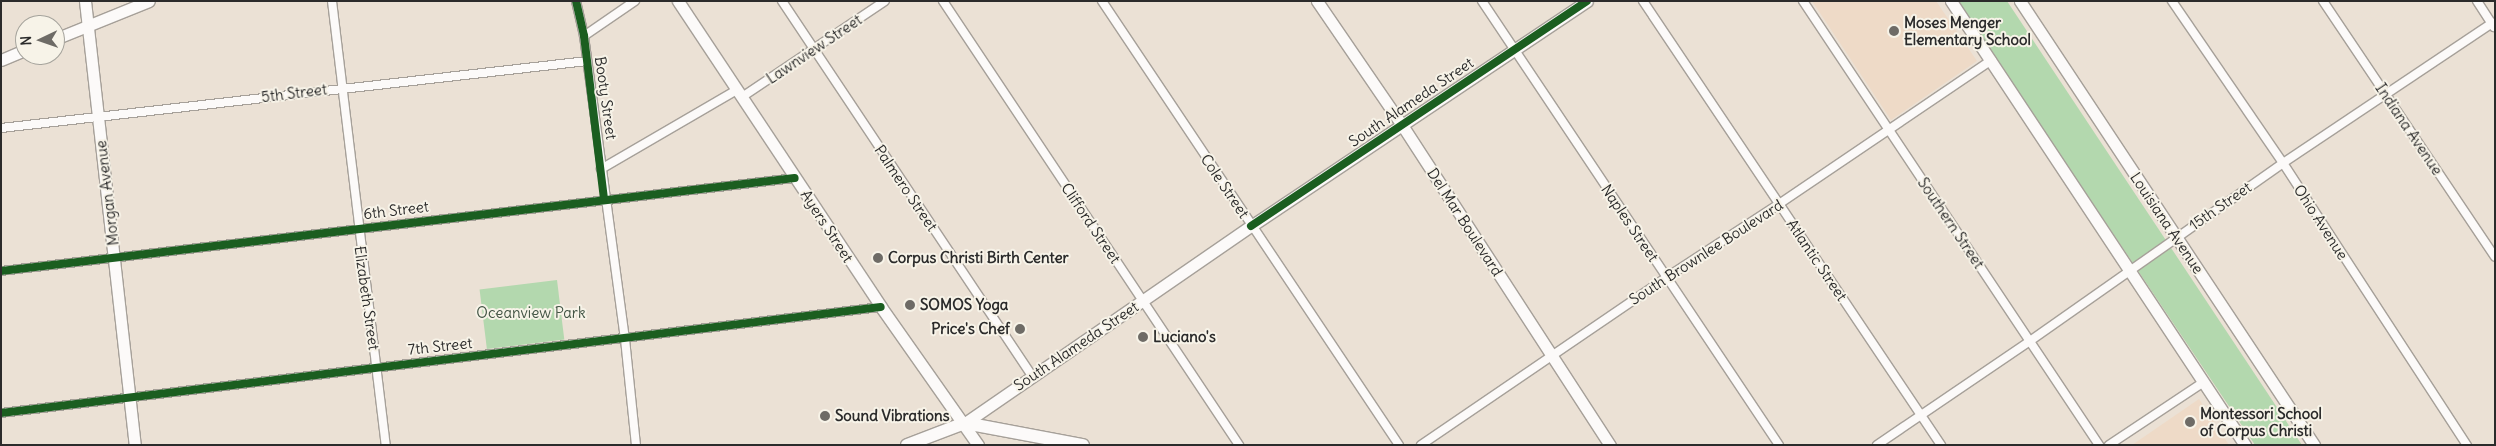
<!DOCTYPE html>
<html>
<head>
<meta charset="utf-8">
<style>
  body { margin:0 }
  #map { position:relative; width:2496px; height:446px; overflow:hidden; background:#ebe1d5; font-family:Delius,sans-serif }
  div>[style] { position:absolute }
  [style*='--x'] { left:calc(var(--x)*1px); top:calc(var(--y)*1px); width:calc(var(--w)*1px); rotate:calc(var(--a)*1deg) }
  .built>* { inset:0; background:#eedac7 }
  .green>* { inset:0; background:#b3d8ae; transform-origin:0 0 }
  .roads { filter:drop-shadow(1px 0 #a6a099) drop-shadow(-1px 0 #a6a099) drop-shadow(0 1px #a6a099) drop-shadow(0 -1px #a6a099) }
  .street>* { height:8px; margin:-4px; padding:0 4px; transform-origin:4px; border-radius:4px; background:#fcfaf9 }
  .secondary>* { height:11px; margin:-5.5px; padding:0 5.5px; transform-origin:5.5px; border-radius:5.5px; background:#fcfaf9 }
  .primary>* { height:12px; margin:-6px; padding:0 6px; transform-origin:6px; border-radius:6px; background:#fcfaf9 }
  .cycleway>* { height:8px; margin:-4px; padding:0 4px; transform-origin:4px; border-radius:4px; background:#1b5e20 }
  .dots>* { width:14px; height:14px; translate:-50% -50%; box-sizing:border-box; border:2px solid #f7f3e8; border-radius:50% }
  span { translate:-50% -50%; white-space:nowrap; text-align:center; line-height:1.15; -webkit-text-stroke:4px #f7f3e8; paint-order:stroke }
  .poi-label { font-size:15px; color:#2b2b2b; font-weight:700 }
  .left { translate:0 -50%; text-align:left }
  .right { translate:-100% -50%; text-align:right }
  .street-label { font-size:15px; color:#2b2b2b }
  .park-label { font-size:15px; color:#425444 }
  .frame { position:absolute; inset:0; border:2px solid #2b2b2b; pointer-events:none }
  .north { position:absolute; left:15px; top:15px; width:50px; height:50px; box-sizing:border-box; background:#f7f3e8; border:1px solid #a5a39c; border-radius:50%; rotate:267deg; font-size:14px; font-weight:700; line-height:20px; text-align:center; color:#2b2b2b }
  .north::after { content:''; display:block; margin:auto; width:18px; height:22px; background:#6e6b66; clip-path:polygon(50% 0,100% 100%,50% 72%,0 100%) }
</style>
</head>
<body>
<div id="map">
  <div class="built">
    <i style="clip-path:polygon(1812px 1px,1936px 1px,1977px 61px,1891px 120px)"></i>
    <i style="clip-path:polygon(2199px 399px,2229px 445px,2132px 445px)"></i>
  </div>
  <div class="green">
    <i style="clip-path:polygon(1957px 1px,2007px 1px,2302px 445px,2255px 445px)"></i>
    <i style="left:557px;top:280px;width:60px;height:78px;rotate:83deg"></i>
  </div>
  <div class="roads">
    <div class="street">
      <i style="--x:332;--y:1;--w:447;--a:83.1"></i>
      <i style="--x:576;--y:1;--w:36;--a:77"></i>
      <i style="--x:584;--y:36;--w:306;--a:82.3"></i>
      <i style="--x:625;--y:339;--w:107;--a:84.1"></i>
      <i style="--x:782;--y:1;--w:449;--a:56.3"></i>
      <i style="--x:943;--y:1;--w:534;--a:56.31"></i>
      <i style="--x:1102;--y:1;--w:534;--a:56.22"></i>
      <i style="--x:1482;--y:1;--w:534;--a:56.22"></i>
      <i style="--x:1643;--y:1;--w:535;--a:56.13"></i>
      <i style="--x:1803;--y:1;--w:534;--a:56.31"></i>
      <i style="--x:2172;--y:1;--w:196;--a:55.6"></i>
      <i style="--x:2283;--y:163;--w:337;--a:56.9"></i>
      <i style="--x:2323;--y:1;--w:308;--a:56.1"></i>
      <i style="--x:2477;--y:1;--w:31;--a:57"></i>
      <i style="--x:584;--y:36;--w:62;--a:-34.5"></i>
      <i style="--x:742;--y:97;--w:172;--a:-33.9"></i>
      <i style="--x:1;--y:128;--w:590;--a:-6.52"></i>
      <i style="--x:601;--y:169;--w:157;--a:-30.2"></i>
      <i style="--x:1;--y:271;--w:799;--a:-6.68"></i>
      <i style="--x:1;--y:413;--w:886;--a:-6.87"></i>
      <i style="--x:1421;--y:445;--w:298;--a:-34.3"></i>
      <i style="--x:1667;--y:277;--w:134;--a:-33.1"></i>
      <i style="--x:1779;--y:204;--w:257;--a:-34.1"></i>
      <i style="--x:1877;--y:445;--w:185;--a:-34.2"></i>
      <i style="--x:2030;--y:341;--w:309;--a:-35.1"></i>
      <i style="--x:2283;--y:163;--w:252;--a:-33.8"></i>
      <i style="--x:2109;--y:445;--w:114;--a:-33.6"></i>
    </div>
    <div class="secondary">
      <i style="--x:85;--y:1;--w:447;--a:83.6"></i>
      <i style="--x:678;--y:1;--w:367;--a:56.4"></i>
      <i style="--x:881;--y:307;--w:169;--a:54.9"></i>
      <i style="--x:1317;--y:1;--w:150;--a:55.6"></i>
      <i style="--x:1402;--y:125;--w:382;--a:57"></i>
      <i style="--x:1951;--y:1;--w:533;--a:56.49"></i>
      <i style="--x:2020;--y:1;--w:533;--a:56.49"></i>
      <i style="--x:55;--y:39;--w:101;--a:-22"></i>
      <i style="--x:1;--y:60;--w:26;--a:-23"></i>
      <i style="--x:965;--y:423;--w:347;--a:-34.6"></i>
      <i style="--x:1251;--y:226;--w:404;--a:-33.8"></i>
    </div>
    <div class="primary">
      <i style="--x:907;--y:445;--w:62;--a:-20.8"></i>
      <i style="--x:965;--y:423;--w:120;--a:10.6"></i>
    </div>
  </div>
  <div class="cycleway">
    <i style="--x:576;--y:1;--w:36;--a:77"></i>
    <i style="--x:584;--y:36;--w:164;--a:83"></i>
    <i style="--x:1251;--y:226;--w:404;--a:-33.8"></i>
    <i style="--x:1;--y:271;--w:799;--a:-6.68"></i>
    <i style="--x:1;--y:413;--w:886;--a:-6.87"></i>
  </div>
  <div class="dots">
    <i style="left:1894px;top:31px;background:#6e6b66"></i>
    <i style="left:878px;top:258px;background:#6e6b66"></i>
    <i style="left:910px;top:305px;background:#6e6b66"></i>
    <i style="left:1020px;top:329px;background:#6e6b66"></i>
    <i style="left:1143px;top:337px;background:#6e6b66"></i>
    <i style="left:825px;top:416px;background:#6e6b66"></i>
    <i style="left:2190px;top:422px;background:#6e6b66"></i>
  </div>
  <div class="poi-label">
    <span class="left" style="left:1904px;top:31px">Moses Menger<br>Elementary School</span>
    <span class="left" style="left:888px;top:258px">Corpus Christi Birth Center</span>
    <span class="left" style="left:920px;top:305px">SOMOS Yoga</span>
    <span class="right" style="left:1010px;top:329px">Price's Chef</span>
    <span class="left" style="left:1153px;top:337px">Luciano's</span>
    <span class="left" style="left:2200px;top:422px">Montessori School<br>of Corpus Christi</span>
    <span class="left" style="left:835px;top:416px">Sound Vibrations</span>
  </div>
  <div class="street-label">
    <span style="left:814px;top:49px;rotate:-34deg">Lawnview Street</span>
    <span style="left:294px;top:93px;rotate:-7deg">5th Street</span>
    <span style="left:606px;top:98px;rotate:82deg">Booty Street</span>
    <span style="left:1411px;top:102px;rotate:-34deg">South Alameda Street</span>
    <span style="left:2409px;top:129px;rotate:56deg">Indiana Avenue</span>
    <span style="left:1225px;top:186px;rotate:56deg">Cole Street</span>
    <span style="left:906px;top:188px;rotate:56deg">Palmero Street</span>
    <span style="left:107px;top:193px;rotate:-97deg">Morgan Avenue</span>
    <span style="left:2220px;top:206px;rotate:-35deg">15th Street</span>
    <span style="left:396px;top:210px;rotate:-7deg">6th Street</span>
    <span style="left:1465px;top:222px;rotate:57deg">Del Mar Boulevard</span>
    <span style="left:2321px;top:222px;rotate:57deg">Ohio Avenue</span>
    <span style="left:1091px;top:223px;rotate:56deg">Clifford Street</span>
    <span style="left:1630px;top:223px;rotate:56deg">Naples Street</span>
    <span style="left:1951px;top:223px;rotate:56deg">Southern Street</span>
    <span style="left:2167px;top:223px;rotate:56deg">Louisiana Avenue</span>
    <span style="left:827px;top:226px;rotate:57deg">Ayers Street</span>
    <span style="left:1706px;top:252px;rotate:-33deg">South Brownlee Boulevard</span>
    <span style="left:1817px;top:260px;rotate:56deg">Atlantic Street</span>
    <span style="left:367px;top:298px;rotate:82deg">Elizabeth Street</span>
    <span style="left:440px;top:346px;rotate:-6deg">7th Street</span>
    <span style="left:1076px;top:346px;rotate:-34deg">South Alameda Street</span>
  </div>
  <div class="park-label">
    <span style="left:531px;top:313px">Oceanview Park</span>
  </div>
  <div class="frame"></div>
  <div class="north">N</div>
</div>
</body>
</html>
